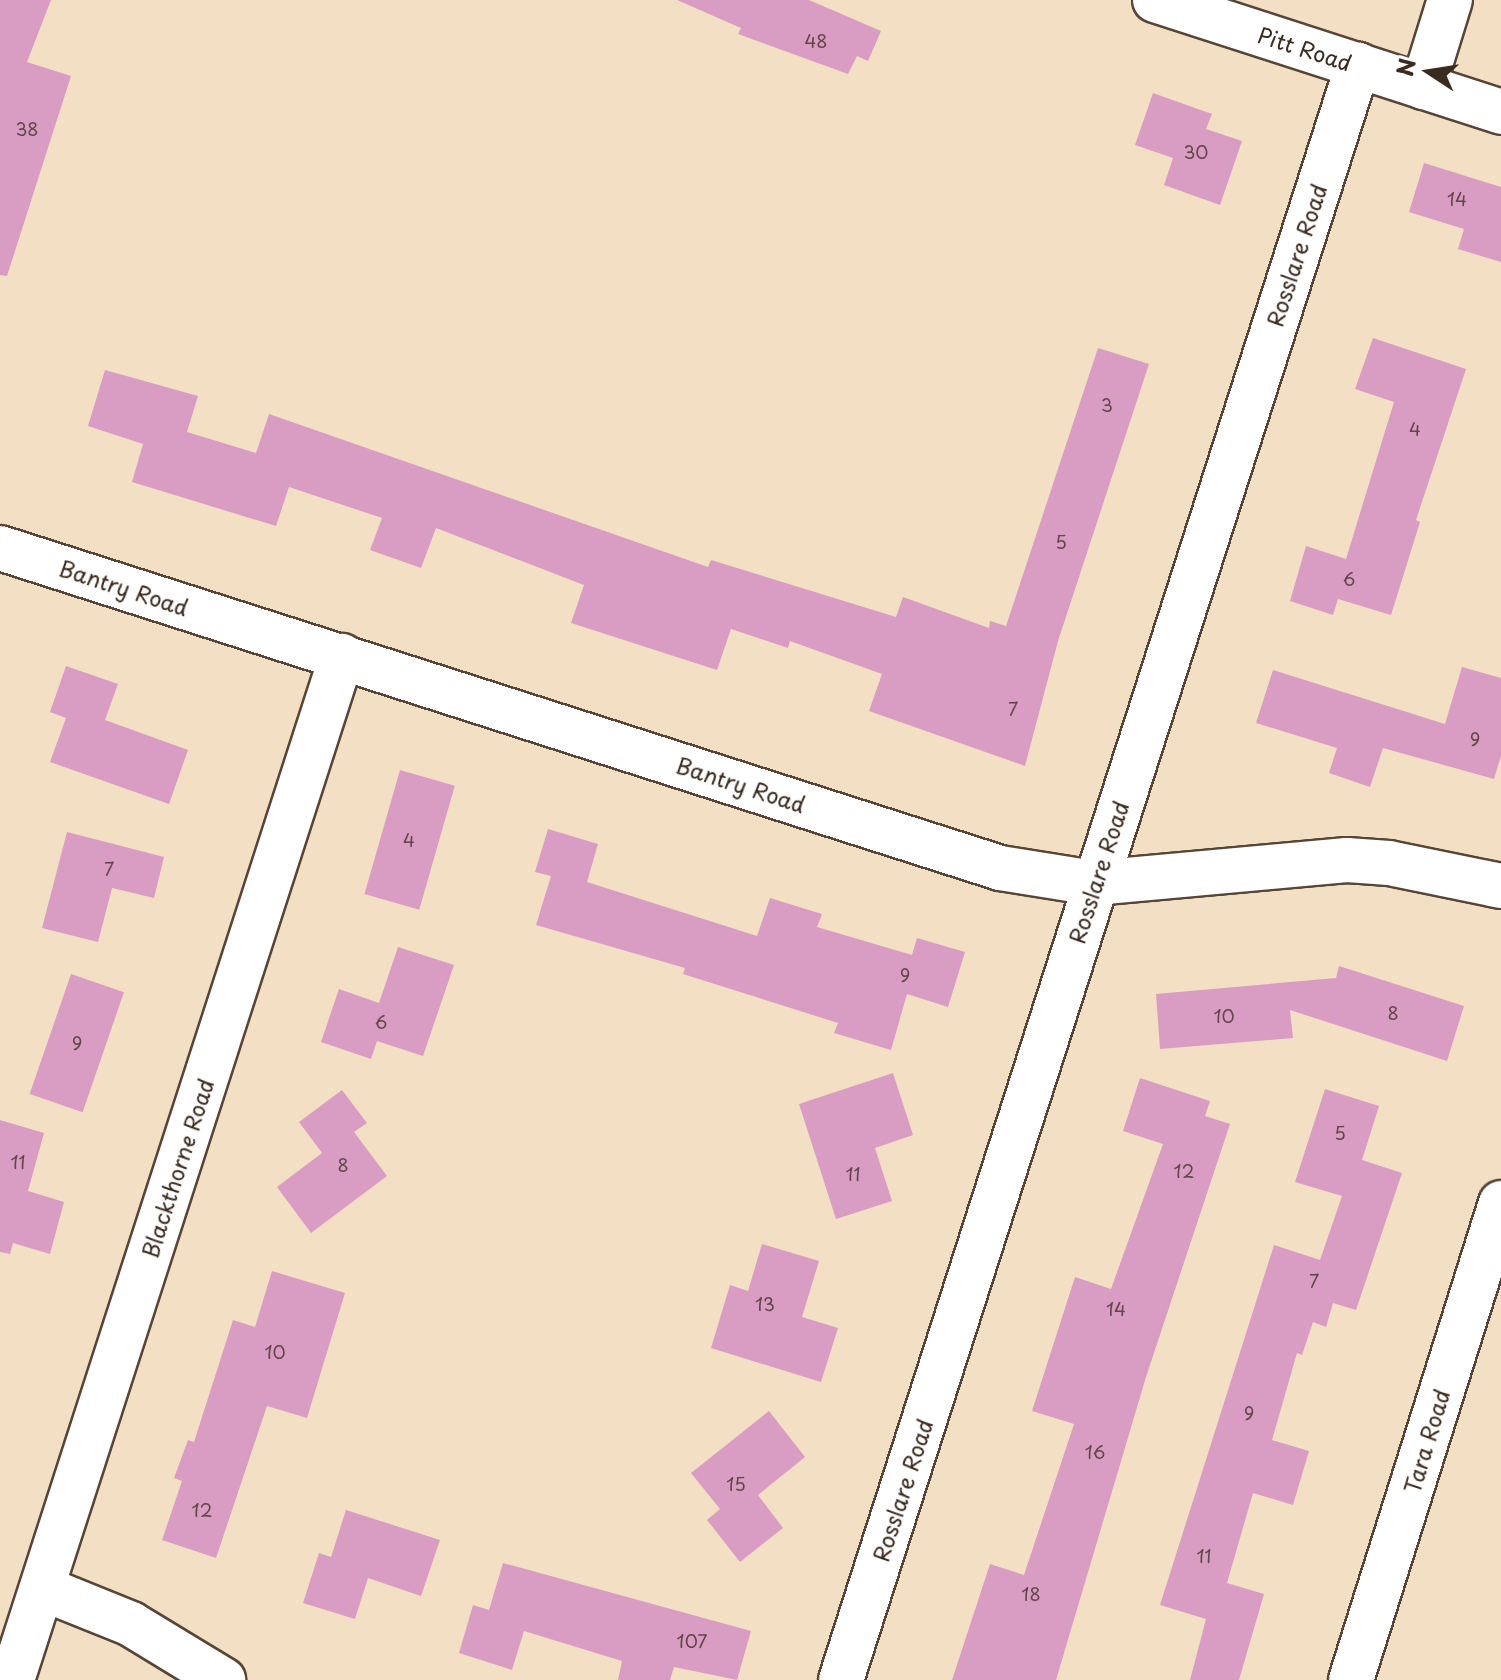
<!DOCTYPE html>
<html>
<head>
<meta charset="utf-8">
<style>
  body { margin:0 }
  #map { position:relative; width:1501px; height:1680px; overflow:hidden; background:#f3dfc4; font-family:"Playpen Sans",sans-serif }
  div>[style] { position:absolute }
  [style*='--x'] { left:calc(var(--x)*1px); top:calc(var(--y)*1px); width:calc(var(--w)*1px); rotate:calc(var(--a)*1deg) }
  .building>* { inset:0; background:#d99dc4; transform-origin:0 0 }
  .roads { filter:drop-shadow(2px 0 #574537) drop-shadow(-2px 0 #574537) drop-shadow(0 2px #574537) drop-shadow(0 -2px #574537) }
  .minor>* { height:44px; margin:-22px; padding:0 22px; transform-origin:22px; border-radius:22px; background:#fff }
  span { translate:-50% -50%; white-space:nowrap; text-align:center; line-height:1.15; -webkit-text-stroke:6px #fff; paint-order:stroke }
  .number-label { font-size:18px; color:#624748 }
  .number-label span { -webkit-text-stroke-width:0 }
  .street-label { font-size:22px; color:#3b2a1e }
  .north { position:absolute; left:1389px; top:32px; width:80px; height:80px; -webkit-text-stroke:6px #fff; paint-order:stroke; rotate:282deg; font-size:22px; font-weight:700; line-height:32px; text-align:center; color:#3b2a1e }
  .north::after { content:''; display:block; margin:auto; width:28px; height:36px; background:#3b2a1e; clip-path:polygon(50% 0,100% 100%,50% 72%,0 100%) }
</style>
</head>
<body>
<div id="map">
  <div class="building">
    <i style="clip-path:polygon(0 0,51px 0,27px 62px,71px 76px,7px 276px,0 275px)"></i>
    <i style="clip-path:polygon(677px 0,809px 0,881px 31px,868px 61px,857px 56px,848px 74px,738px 34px,741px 28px)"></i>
    <i style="clip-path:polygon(1153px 93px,1212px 114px,1206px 129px,1242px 141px,1220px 205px,1164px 185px,1173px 158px,1135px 145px)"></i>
    <i style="clip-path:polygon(1424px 163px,1501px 187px,1501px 262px,1458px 249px,1464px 229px,1409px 212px)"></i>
    <i style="clip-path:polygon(1373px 338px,1466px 369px,1416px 520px,1420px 522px,1391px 615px,1338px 599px,1333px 615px,1290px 601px,1306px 546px,1346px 559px,1394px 402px,1355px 389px)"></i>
    <i style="clip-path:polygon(1098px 348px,1149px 364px,1058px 641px,1025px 766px,869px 711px,882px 674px,790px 641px,788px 648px,731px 629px,717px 670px,571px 623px,584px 585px,436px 528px,421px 568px,370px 550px,382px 518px,289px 487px,276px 526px,132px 482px,143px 444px,88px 426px,105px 370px,198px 396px,187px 432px,256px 453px,269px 414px,708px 567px,711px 560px,896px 617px,903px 597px,989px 628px,990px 621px,1006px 626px)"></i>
    <i style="clip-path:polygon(66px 666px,118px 684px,105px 720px,188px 750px,169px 804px,50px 762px,66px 718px,50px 712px)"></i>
    <i style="clip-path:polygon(1462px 667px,1501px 678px,1501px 756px,1494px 779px,1383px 748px,1370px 787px,1329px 773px,1337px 748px,1256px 723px,1273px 670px,1445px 724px)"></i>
    <i style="left:400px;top:770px;width:57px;height:129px;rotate:16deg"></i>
    <i style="clip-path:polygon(548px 829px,598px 844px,587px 882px,757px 936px,770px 898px,822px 914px,817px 927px,912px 955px,917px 938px,965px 952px,948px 1007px,907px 994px,891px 1050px,834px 1033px,838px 1023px,683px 974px,685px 968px,536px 925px,551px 876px,535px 872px)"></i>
    <i style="clip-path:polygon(67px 832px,164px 857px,154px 898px,112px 888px,98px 942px,42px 928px)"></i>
    <i style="clip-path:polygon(398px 947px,454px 965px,423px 1056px,377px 1041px,371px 1059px,321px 1042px,339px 989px,379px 1003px)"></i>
    <i style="clip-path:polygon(1339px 966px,1464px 1006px,1447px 1061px,1290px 1010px,1293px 1038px,1160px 1049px,1156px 994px,1336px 978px)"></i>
    <i style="left:71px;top:974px;width:56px;height:127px;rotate:19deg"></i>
    <i style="clip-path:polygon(893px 1073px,913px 1135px,875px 1148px,892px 1201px,836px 1219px,799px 1104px)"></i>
    <i style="clip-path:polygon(1140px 1078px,1210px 1101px,1205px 1116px,1230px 1124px,1146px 1377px,1056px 1680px,952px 1680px,990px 1564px,1024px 1575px,1074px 1424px,1032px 1411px,1075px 1277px,1111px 1289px,1163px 1144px,1123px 1131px)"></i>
    <i style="clip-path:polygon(1325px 1089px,1379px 1106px,1362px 1160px,1402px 1173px,1356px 1310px,1333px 1303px,1326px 1327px,1313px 1322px,1302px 1355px,1297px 1353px,1272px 1440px,1309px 1451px,1293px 1505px,1253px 1493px,1227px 1583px,1264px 1594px,1239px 1680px,1190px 1680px,1206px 1619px,1160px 1605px,1274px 1245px,1320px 1260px,1342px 1196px,1295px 1182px)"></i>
    <i style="clip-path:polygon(342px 1090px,367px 1123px,354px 1132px,387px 1176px,311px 1233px,277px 1187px,322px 1153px,299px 1122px)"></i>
    <i style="clip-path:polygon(0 1120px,44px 1133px,28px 1191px,64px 1202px,50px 1254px,13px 1243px,10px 1254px,0 1252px)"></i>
    <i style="clip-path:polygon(762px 1244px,819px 1261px,802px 1317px,838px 1328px,821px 1382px,711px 1348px,730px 1285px,748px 1291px)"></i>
    <i style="clip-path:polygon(272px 1271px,345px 1293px,307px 1418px,267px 1406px,216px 1558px,162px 1540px,182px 1481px,174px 1478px,188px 1440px,194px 1442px,233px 1320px,255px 1327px)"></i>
    <i style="clip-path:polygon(769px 1411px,805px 1457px,758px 1495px,783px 1528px,740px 1562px,707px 1520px,720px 1509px,691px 1473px)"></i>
    <i style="clip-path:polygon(346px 1510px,440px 1540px,421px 1596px,368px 1578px,355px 1619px,303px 1603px,319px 1553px,331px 1557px)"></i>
    <i style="clip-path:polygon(503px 1563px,751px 1631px,737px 1680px,674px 1667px,670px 1680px,618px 1680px,622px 1661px,524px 1631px,512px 1670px,459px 1653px,473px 1605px,489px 1610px)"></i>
  </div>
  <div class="roads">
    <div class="minor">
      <i style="--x:1155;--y:0;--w:364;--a:17.9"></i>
      <i style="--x:1423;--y:87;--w:91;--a:-72.8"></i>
      <i style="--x:0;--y:548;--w:1050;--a:17.74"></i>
      <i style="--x:1000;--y:868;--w:95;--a:9.1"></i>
      <i style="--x:1094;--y:883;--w:254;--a:-5.2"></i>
      <i style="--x:1347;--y:860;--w:42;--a:4.1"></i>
      <i style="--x:1389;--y:863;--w:114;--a:11.6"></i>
      <i style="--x:42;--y:1588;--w:96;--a:22"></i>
      <i style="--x:131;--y:1624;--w:108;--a:31.3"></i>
      <i style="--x:12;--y:1680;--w:1076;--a:-72.14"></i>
      <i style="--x:841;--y:1680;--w:1696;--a:-72.25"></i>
      <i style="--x:1351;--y:1680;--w:500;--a:-72.54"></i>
    </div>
  </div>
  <div class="number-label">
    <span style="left:816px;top:41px">48</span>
    <span style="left:27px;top:129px">38</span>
    <span style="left:1196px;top:152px">30</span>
    <span style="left:1457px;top:199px">14</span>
    <span style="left:1107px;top:405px">3</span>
    <span style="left:1415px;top:429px">4</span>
    <span style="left:1061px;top:542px">5</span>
    <span style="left:1349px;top:579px">6</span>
    <span style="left:1013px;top:709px">7</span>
    <span style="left:1475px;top:739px">9</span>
    <span style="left:409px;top:840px">4</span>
    <span style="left:109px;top:869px">7</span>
    <span style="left:905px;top:975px">9</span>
    <span style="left:1393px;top:1013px">8</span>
    <span style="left:1224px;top:1016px">10</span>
    <span style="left:381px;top:1022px">6</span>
    <span style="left:77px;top:1043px">9</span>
    <span style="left:1340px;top:1133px">5</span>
    <span style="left:18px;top:1162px">11</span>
    <span style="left:343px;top:1165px">8</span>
    <span style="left:1184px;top:1171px">12</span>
    <span style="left:853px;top:1174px">11</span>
    <span style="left:1314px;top:1281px">7</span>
    <span style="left:765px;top:1304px">13</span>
    <span style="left:1116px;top:1309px">14</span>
    <span style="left:275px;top:1352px">10</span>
    <span style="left:1249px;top:1413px">9</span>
    <span style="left:1095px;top:1452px">16</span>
    <span style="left:736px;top:1484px">15</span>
    <span style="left:202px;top:1510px">12</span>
    <span style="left:1204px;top:1556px">11</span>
    <span style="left:1031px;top:1594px">18</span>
    <span style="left:692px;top:1641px">107</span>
  </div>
  <div class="street-label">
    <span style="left:1305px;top:48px;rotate:18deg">Pitt Road</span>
    <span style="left:1296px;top:255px;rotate:-72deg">Rosslare Road</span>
    <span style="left:124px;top:587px;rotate:18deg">Bantry Road</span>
    <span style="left:741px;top:784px;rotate:18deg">Bantry Road</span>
    <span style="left:1098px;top:872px;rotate:-72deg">Rosslare Road</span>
    <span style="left:177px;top:1168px;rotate:-72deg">Blackthorne Road</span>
    <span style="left:1426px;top:1441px;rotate:-73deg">Tara Road</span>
    <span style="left:902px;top:1490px;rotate:-72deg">Rosslare Road</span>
  </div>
  <div class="north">N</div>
</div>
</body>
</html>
